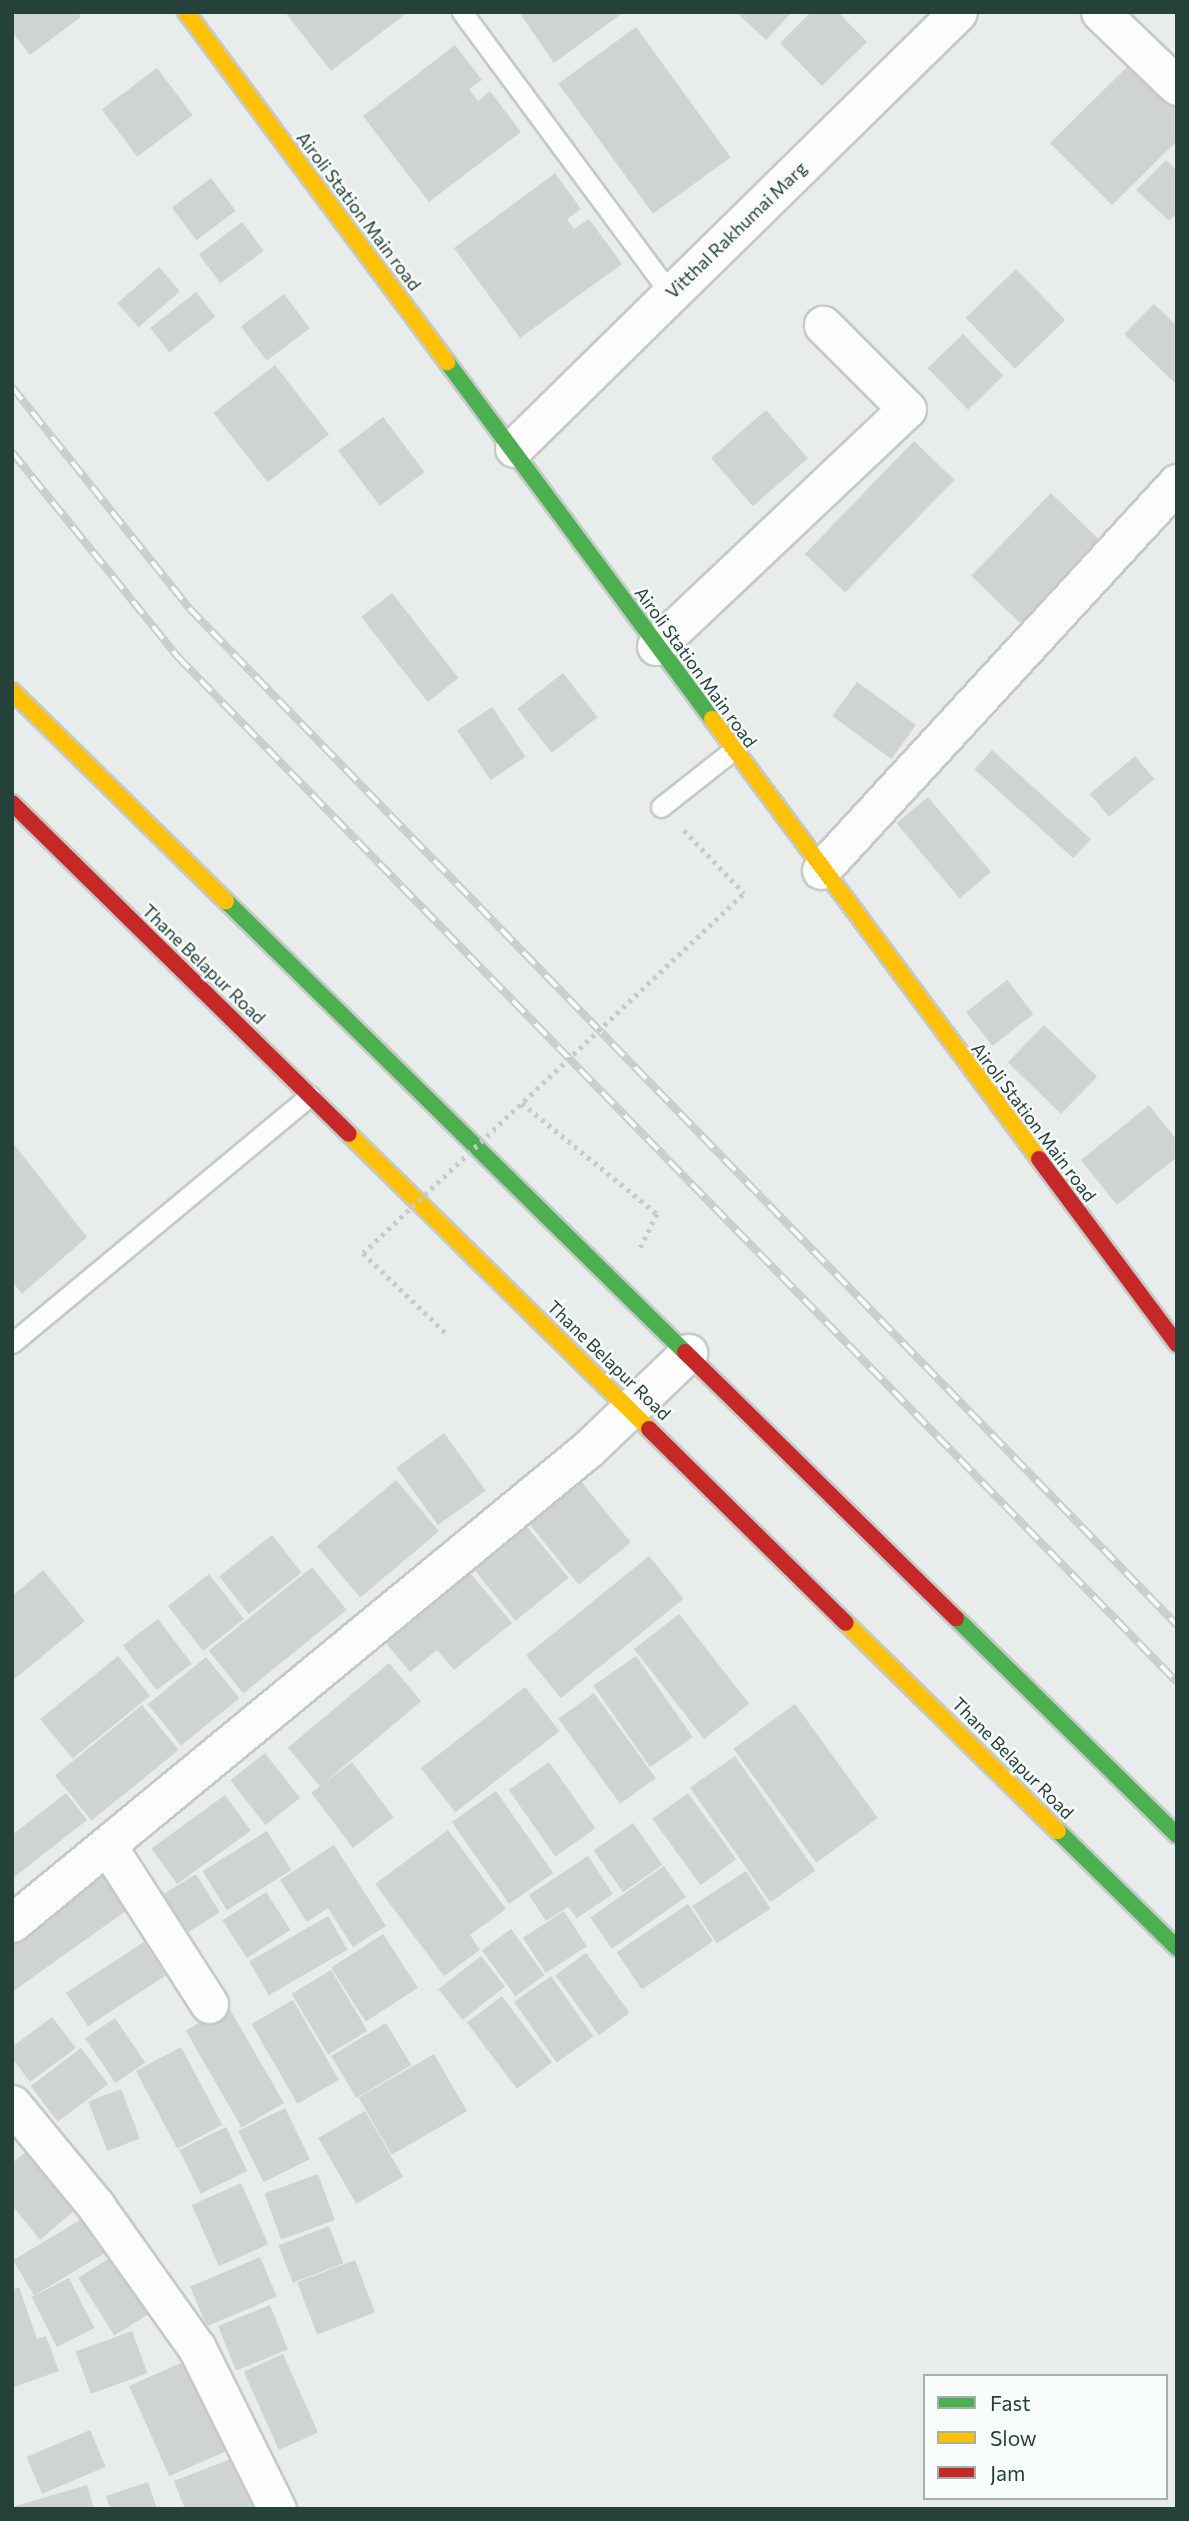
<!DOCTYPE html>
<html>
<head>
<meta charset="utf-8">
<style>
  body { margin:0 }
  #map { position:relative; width:1189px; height:2521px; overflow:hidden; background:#e8edeb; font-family:Commissioner,sans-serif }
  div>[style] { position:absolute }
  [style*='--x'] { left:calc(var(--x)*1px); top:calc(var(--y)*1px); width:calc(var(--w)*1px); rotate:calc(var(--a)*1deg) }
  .building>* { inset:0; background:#cfd4d2; transform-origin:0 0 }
  .path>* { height:4.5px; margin-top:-2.25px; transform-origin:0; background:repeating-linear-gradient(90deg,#c3ccca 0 3.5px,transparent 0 8.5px) }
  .roads { filter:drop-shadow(2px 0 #c5cac8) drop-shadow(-2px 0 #c5cac8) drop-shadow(0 2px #c5cac8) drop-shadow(0 -2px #c5cac8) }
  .lane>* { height:19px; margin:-9.5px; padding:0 9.5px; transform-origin:9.5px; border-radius:9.5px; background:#fcfcfc }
  .street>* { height:37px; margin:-18.5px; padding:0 18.5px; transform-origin:18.5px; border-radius:18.5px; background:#fcfcfc }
  .fast>* { height:16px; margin:-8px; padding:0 8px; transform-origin:8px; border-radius:8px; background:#4caf50 }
  .slow>* { height:16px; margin:-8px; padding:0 8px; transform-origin:8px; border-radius:8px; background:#ffc107 }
  .jam>* { height:16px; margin:-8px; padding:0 8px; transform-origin:8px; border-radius:8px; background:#c62828 }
  .rail>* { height:8px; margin-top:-4px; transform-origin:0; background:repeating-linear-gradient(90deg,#f7fbf9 0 16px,#c9cdcc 0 32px); box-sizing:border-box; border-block:2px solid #c9cdcc }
  .path-bridge>* { height:4.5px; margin-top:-2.25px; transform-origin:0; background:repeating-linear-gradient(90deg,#c3ccca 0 3.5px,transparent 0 8.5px) }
  span { translate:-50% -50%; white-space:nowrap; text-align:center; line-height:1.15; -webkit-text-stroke:5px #f7fbf9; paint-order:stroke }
  .street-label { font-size:18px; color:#24423a }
  .frame { position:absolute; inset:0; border:14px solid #24423a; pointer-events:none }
  .legend { position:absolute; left:923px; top:2374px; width:245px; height:126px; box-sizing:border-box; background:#f7fbf9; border:2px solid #a3b1ad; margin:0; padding:9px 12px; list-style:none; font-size:21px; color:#24423a }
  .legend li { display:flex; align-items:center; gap:14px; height:35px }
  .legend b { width:35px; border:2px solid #a3b1ad }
</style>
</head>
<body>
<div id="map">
  <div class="building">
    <i style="clip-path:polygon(12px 12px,78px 12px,81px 17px,30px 55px,12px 32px)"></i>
    <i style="clip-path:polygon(285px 12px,408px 12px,331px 71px)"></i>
    <i style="clip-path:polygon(519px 12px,624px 12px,554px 63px)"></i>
    <i style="clip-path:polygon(736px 12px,792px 12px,766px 40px)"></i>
    <i style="clip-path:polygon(811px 12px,838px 12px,867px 42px,822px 86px,780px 43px)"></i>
    <i style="left:636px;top:27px;width:161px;height:96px;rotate:54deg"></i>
    <i style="clip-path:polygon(455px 45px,482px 80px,469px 89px,478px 101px,490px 91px,521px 132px,429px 202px,363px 116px)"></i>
    <i style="clip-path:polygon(1136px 58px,1177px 99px,1177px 141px,1112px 205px,1050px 143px)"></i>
    <i style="left:157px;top:68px;width:59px;height:69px;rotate:53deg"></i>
    <i style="clip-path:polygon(1166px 160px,1177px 171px,1177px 213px,1169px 221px,1136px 190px)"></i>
    <i style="clip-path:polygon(555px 173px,581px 209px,567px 219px,574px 229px,589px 219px,622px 264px,520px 338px,454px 248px)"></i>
    <i style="left:211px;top:178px;width:41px;height:49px;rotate:53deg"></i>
    <i style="left:242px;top:222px;width:36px;height:54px;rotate:53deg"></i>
    <i style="left:159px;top:267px;width:32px;height:55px;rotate:49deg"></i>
    <i style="left:1016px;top:269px;width:71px;height:70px;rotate:46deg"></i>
    <i style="left:196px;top:292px;width:31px;height:58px;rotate:52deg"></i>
    <i style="left:284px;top:294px;width:43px;height:54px;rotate:53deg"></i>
    <i style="clip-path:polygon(1154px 304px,1177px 326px,1177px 385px,1124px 334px)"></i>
    <i style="left:963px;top:334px;width:58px;height:49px;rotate:46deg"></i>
    <i style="left:275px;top:365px;width:88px;height:78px;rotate:52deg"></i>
    <i style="left:766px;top:410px;width:64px;height:73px;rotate:49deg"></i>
    <i style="left:383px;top:417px;width:69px;height:56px;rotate:53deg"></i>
    <i style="left:914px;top:441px;width:56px;height:157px;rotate:44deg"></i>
    <i style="left:1051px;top:493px;width:69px;height:115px;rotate:44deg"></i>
    <i style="left:392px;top:593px;width:108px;height:39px;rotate:52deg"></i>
    <i style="left:563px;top:673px;width:56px;height:58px;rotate:52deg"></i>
    <i style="left:857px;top:682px;width:73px;height:42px;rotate:36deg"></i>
    <i style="left:492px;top:707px;width:60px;height:42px;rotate:56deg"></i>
    <i style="left:992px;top:750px;width:133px;height:26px;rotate:42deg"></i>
    <i style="left:1135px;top:756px;width:30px;height:59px;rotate:50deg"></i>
    <i style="left:928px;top:797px;width:98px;height:41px;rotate:50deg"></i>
    <i style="left:1007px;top:980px;width:43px;height:52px;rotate:52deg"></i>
    <i style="left:1044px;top:1025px;width:74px;height:52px;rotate:44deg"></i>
    <i style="clip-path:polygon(1149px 1105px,1177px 1140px,1177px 1157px,1117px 1205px,1081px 1160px)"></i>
    <i style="clip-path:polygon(12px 1142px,87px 1237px,22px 1294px,12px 1281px)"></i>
    <i style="left:444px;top:1433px;width:71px;height:59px;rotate:54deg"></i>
    <i style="left:576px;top:1475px;width:87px;height:67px;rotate:51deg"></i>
    <i style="left:396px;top:1480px;width:67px;height:103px;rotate:50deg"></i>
    <i style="left:520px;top:1518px;width:77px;height:68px;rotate:51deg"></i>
    <i style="left:272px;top:1535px;width:48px;height:67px;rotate:52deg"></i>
    <i style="left:649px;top:1556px;width:55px;height:158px;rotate:51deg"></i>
    <i style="left:312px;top:1567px;width:55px;height:133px;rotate:51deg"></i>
    <i style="clip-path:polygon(466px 1568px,512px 1623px,454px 1670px,437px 1650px,410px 1672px,382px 1638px)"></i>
    <i style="clip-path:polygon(43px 1570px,85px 1621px,12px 1681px,12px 1596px)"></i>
    <i style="left:209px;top:1574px;width:57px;height:52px;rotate:52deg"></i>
    <i style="left:679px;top:1614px;width:114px;height:57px;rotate:52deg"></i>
    <i style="left:158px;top:1619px;width:56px;height:44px;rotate:53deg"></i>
    <i style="left:118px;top:1656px;width:51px;height:100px;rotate:51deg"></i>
    <i style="left:636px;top:1656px;width:99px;height:52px;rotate:55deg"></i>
    <i style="left:206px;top:1657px;width:53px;height:75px;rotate:51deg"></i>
    <i style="left:389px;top:1663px;width:50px;height:132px;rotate:50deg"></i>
    <i style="left:525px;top:1687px;width:56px;height:132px;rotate:52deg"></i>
    <i style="left:594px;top:1693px;width:105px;height:44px;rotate:54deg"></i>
    <i style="left:795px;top:1704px;width:141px;height:76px;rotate:54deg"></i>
    <i style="left:142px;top:1705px;width:58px;height:112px;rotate:51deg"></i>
    <i style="left:265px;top:1753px;width:57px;height:44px;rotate:52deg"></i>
    <i style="left:735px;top:1756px;width:140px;height:55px;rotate:55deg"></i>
    <i style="left:352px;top:1762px;width:69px;height:51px;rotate:53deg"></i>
    <i style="left:549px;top:1762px;width:81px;height:49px;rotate:55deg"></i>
    <i style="left:496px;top:1791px;width:100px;height:54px;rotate:55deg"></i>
    <i style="clip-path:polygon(66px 1793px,87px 1820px,12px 1879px,12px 1835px)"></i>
    <i style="left:688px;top:1793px;width:82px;height:44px;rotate:54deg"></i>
    <i style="left:225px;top:1795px;width:44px;height:91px;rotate:54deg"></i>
    <i style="left:633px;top:1823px;width:51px;height:48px;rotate:55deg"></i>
    <i style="clip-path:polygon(448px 1830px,506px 1909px,470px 1935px,480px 1950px,444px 1976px,375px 1884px)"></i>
    <i style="left:267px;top:1831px;width:46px;height:76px;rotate:58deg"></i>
    <i style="clip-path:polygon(334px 1845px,386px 1926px,353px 1947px,328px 1908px,307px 1922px,280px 1880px)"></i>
    <i style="clip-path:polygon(588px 1856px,613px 1894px,577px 1918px,568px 1907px,546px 1921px,529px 1895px)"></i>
    <i style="left:664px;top:1866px;width:38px;height:90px;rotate:55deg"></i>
    <i style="clip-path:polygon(112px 1869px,137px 1903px,12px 1992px,12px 1940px)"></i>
    <i style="left:746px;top:1871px;width:45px;height:64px;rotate:57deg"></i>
    <i style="left:196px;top:1874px;width:45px;height:41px;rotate:58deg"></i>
    <i style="left:266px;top:1892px;width:45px;height:52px;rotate:57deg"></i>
    <i style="left:688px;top:1904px;width:45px;height:86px;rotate:56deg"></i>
    <i style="left:564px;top:1911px;width:42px;height:49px;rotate:57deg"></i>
    <i style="left:328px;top:1916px;width:39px;height:91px;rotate:60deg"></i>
    <i style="left:511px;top:1929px;width:57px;height:36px;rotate:54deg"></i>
    <i style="left:383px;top:1934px;width:64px;height:62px;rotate:57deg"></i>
    <i style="left:144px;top:1942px;width:40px;height:93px;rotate:57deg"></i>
    <i style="left:586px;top:1953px;width:74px;height:38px;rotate:54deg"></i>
    <i style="left:481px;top:1956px;width:39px;height:54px;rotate:52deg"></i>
    <i style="left:331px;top:1970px;width:71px;height:46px;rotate:59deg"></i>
    <i style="left:551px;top:1976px;width:74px;height:45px;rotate:55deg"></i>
    <i style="left:502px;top:1996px;width:83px;height:44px;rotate:53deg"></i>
    <i style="left:293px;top:2000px;width:92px;height:48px;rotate:60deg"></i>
    <i style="left:228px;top:2006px;width:112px;height:49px;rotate:60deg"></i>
    <i style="clip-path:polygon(52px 2017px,76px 2048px,30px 2082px,12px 2058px,12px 2047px)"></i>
    <i style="left:115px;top:2018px;width:54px;height:36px;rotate:56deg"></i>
    <i style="left:386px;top:2023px;width:49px;height:64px;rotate:59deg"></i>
    <i style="left:181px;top:2047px;width:88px;height:51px;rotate:62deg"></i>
    <i style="left:81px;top:2048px;width:45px;height:63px;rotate:53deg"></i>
    <i style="left:434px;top:2054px;width:66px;height:87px;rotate:60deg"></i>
    <i style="left:121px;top:2089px;width:53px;height:35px;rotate:69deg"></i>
    <i style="left:285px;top:2108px;width:57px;height:52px;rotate:64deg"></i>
    <i style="left:365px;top:2111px;width:76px;height:54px;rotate:60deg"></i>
    <i style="left:226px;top:2127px;width:49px;height:52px;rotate:64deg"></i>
    <i style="clip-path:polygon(27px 2151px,75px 2210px,40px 2240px,12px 2205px,12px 2163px)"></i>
    <i style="left:318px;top:2174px;width:49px;height:57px;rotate:70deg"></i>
    <i style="left:241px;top:2183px;width:67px;height:54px;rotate:66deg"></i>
    <i style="left:85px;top:2217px;width:41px;height:84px;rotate:59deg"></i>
    <i style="left:329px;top:2226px;width:40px;height:54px;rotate:69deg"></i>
    <i style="left:113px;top:2256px;width:68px;height:41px;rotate:58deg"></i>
    <i style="left:260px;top:2257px;width:43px;height:76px;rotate:67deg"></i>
    <i style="left:355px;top:2260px;width:56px;height:62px;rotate:69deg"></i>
    <i style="left:69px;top:2278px;width:56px;height:42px;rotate:63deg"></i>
    <i style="clip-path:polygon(19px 2287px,37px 2339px,46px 2336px,59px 2371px,12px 2388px,12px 2290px)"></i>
    <i style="left:270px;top:2305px;width:48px;height:56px;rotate:68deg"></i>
    <i style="left:132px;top:2331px;width:45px;height:60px;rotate:70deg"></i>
    <i style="left:283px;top:2354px;width:86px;height:43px;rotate:66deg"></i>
    <i style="left:194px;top:2357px;width:99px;height:71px;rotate:66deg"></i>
    <i style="left:90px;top:2430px;width:40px;height:69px;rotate:67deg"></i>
    <i style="clip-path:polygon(241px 2455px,262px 2509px,185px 2509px,174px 2481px)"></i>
    <i style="clip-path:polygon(148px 2482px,157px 2509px,110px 2509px,106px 2496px)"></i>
    <i style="clip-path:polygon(87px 2485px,94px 2509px,12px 2509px,12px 2507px)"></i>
  </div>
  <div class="path">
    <i style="--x:684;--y:830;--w:87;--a:46.4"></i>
    <i style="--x:522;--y:1103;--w:175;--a:39.4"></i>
    <i style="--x:657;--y:1214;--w:41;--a:115.9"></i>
    <i style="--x:363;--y:1253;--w:117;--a:44"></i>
  </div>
  <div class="roads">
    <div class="lane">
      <i style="--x:462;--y:12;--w:351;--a:53.5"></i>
      <i style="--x:661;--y:807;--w:90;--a:-38.3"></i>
      <i style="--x:12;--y:1343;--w:387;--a:-39.7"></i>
    </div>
    <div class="street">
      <i style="--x:1100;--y:12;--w:107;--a:43.9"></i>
      <i style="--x:514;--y:448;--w:622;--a:-44.48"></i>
      <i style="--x:656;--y:646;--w:345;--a:-43.4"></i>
      <i style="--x:907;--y:409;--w:119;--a:-135"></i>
      <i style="--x:821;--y:870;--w:526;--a:-47.39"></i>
      <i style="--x:107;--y:1845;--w:189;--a:57.3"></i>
      <i style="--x:12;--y:1923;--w:746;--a:-39.45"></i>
      <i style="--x:588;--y:1449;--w:139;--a:-43.8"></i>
      <i style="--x:12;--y:2104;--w:132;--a:50.5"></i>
      <i style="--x:96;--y:2206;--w:174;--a:54.6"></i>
      <i style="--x:197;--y:2348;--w:180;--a:63.6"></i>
    </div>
    <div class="fast">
      <i style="--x:447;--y:362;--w:445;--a:53.4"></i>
      <i style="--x:226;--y:901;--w:643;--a:44.5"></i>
      <i style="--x:956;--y:1618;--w:310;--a:44.5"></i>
      <i style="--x:1058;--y:1831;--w:167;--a:44.5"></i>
    </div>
    <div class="slow">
      <i style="--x:186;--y:12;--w:437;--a:53.3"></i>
      <i style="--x:12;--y:691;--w:300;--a:44.5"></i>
      <i style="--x:712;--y:719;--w:548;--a:53.38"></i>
      <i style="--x:349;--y:1134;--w:421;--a:44.5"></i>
      <i style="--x:846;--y:1623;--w:297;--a:44.5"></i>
    </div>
    <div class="jam">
      <i style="--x:12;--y:803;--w:472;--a:44.5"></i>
      <i style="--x:1039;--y:1159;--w:231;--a:53.3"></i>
      <i style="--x:685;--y:1352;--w:380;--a:44.5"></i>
      <i style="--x:649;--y:1429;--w:276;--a:44.6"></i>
    </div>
  </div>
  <div class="rail">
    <i style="--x:12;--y:387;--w:283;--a:51.3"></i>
    <i style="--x:189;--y:608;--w:1418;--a:45.83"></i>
    <i style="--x:12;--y:452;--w:264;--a:51"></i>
    <i style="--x:178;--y:657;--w:1431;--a:45.74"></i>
  </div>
  <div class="path-bridge">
    <i style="--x:363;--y:1253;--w:524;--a:-43.38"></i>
  </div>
  <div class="street-label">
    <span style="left:359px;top:211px;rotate:53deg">Airoli Station Main road</span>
    <span style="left:736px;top:230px;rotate:-44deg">Vitthal Rakhumai Marg</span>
    <span style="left:696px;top:667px;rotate:54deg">Airoli Station Main road</span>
    <span style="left:204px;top:964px;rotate:44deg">Thane Belapur Road</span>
    <span style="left:1034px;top:1122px;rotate:53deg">Airoli Station Main road</span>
    <span style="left:609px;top:1360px;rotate:44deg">Thane Belapur Road</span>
    <span style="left:1013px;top:1758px;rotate:45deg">Thane Belapur Road</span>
  </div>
  <div class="frame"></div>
  <ul class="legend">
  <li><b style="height:9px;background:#4caf50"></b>Fast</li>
  <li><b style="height:9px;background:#ffc107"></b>Slow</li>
  <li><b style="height:9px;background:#c62828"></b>Jam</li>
  </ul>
</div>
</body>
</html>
